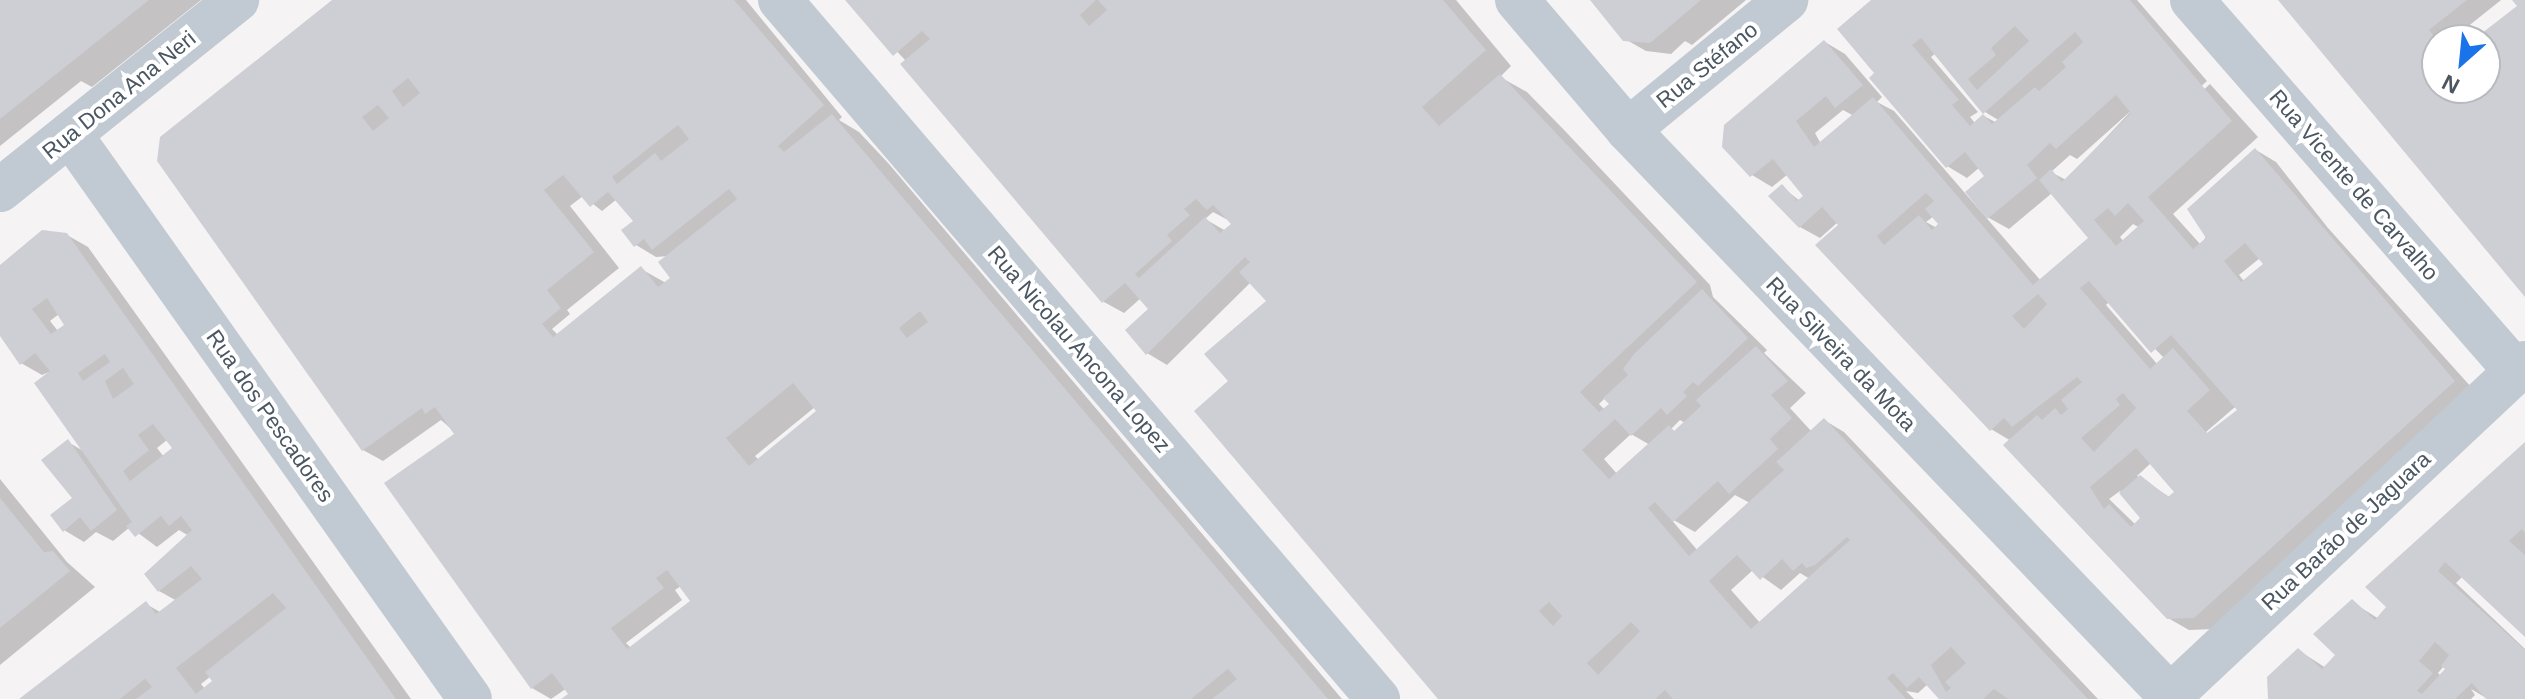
<!DOCTYPE html>
<html>
<head>
<meta charset="utf-8">
<style>
  body { margin:0 }
  #map { position:relative; width:2525px; height:699px; overflow:hidden; background:#f5f3f3; font-family:Helvetica,sans-serif }
  div>[style] { position:absolute }
  [style*='--x'] { left:calc(var(--x)*1px); top:calc(var(--y)*1px); width:calc(var(--w)*1px); rotate:calc(var(--a)*1deg) }
  .shadow>* { inset:0; background:#0003 }
  .building>* { inset:0; background:#cdcfd5 }
  .street>* { height:44px; margin:-22px; padding:0 22px; transform-origin:22px; border-radius:22px; background:#c1cad2 }
  span { translate:-50% -50%; white-space:nowrap; text-align:center; line-height:1.15; -webkit-text-stroke:8px #fff; paint-order:stroke }
  .street-label { font-size:22px; color:#4a5661 }
  .north { position:absolute; left:2421px; top:24px; width:80px; height:80px; box-sizing:border-box; background:#fff; border:2px solid #b7bbc0; border-radius:50%; rotate:207deg; font-size:22px; font-weight:700; line-height:32px; text-align:center; color:#4a5661 }
  .north::after { content:''; display:block; margin:auto; width:28px; height:36px; background:#1a73e8; clip-path:polygon(50% 0,100% 100%,50% 72%,0 100%) }
</style>
</head>
<body>
<div id="map">
  <div class="shadow">
    <i style="clip-path:polygon(0 0,201px 0,92px 87px,81px 81px,0 146px)"></i>
    <i style="clip-path:polygon(evenodd,336px 0,746px 0,842px 117px,839px 120px,859px 132px,889px 164px,1342px 699px,564px 699px,571px 694px,567px 688px,551px 699px,532px 688px,457px 434px,441px 420px,383px 461px,363px 450px,336px 0,583px 196px,602px 211px,617px 199px,636px 221px,636px 245px,656px 257px,668px 256px,673px 278px,666px 283px,641px 269px,558px 335px,552px 329px,570px 314px,567px 310px,619px 268px,570px 206px,583px 196px,336px 0,815px 407px,819px 412px,759px 460px,755px 456px,815px 407px,336px 0,681px 586px,693px 601px,631px 648px,626px 643px,682px 600px,675px 590px,681px 586px)"></i>
    <i style="clip-path:polygon(evenodd,848px 0,1456px 0,1511px 66px,1500px 77px,1527px 92px,1566px 132px,1710px 285px,1713px 297px,1767px 350px,1764px 353px,1806px 393px,1790px 408px,1812px 432px,1824px 420px,1844px 432px,2098px 699px,1941px 699px,1928px 684px,1918px 693px,1906px 691px,1914px 699px,1441px 699px,1231px 380px,1269px 301px,1251px 282px,1167px 365px,1147px 353px,1151px 309px,1141px 298px,1124px 313px,1104px 302px,906px 61px,848px 0,1213px 212px,1228px 220px,1234px 224px,1226px 231px,1205px 219px,1213px 212px,848px 0,1605px 398px,1612px 404px,1605px 410px,1599px 404px,1605px 398px,848px 0,1680px 420px,1685px 423px,1676px 432px,1671px 429px,1680px 420px,848px 0,1631px 434px,1650px 445px,1618px 475px,1604px 459px,1631px 434px,848px 0,1735px 495px,1750px 503px,1698px 551px,1670px 518px,1695px 532px,1735px 495px,848px 0,1753px 570px,1781px 590px,1800px 573px,1810px 579px,1761px 624px,1731px 590px,1753px 570px)"></i>
    <i style="clip-path:polygon(1592px 0,1746px 0,1692px 45px,1685px 41px,1671px 54px,1646px 51px,1625px 39px)"></i>
    <i style="clip-path:polygon(evenodd,1874px 0,2137px 0,2207px 81px,2069px 206px,2072px 209px,2210px 84px,2258px 137px,2173px 214px,2201px 245px,2256px 150px,2276px 162px,2328px 228px,2481px 398px,2215px 629px,2189px 630px,2168px 618px,2011px 441px,1991px 429px,1838px 222px,1820px 238px,1800px 227px,1782px 187px,1800px 201px,1806px 196px,1788px 174px,1772px 187px,1752px 175px,1723px 146px,1725px 127px,1825px 42px,1845px 54px,1882px 97px,1877px 102px,1894px 111px,2041px 281px,2090px 239px,2052px 193px,2009px 229px,1989px 218px,1987px 176px,1980px 167px,1967px 178px,1947px 166px,1877px 73px,1874px 0,1936px 53px,1985px 112px,2000px 121px,1997px 123px,1984px 116px,1975px 123px,1970px 117px,1978px 112px,1931px 57px,1936px 53px,1874px 0,2133px 109px,2066px 180px,2051px 172px,2070px 155px,2077px 159px,2133px 109px,1874px 0,1843px 110px,1854px 116px,1821px 144px,1815px 133px,1843px 110px,1874px 0,1934px 216px,1941px 224px,1937px 228px,1926px 222px,1934px 216px,1874px 0,2133px 224px,2140px 228px,2124px 242px,2120px 237px,2133px 224px,1874px 0,2260px 258px,2266px 264px,2244px 281px,2239px 275px,2260px 258px,1874px 0,2109px 302px,2165px 359px,2158px 365px,2106px 305px,2109px 302px,1874px 0,2235px 407px,2239px 411px,2208px 435px,2206px 432px,2235px 407px,1874px 0,2151px 463px,2195px 481px,2171px 498px,2137px 476px,2151px 463px,1874px 0,2120px 491px,2143px 518px,2136px 525px,2109px 499px,2120px 491px)"></i>
    <i style="clip-path:polygon(2281px 0,2501px 0,2451px 40px,2437px 40px,2437px 88px,2485px 88px,2485px 40px,2477px 40px,2520px 6px,2515px 0,2525px 0,2525px 293px)"></i>
    <i style="clip-path:polygon(evenodd,67px 235px,88px 247px,411px 699px,22px 699px,146px 604px,162px 613px,177px 601px,159px 591px,189px 536px,179px 530px,157px 547px,130px 527px,113px 541px,96px 532px,84px 542px,64px 530px,75px 498px,68px 442px,85px 452px,54px 370px,42px 375px,21px 363px,0 333px,0 267px,67px 235px,59px 314px,67px 326px,58px 331px,50px 321px,59px 314px,67px 235px,167px 440px,174px 448px,164px 457px,157px 448px,167px 440px,67px 235px,211px 676px,215px 681px,205px 689px,201px 684px,211px 676px)"></i>
    <i style="clip-path:polygon(evenodd,2525px 445px,2525px 634px,2463px 576px,2456px 583px,2525px 649px,2525px 699px,2488px 699px,2471px 689px,2475px 695px,2471px 699px,2270px 699px,2298px 650px,2326px 668px,2338px 654px,2352px 602px,2379px 619px,2525px 445px,2444px 666px,2447px 669px,2441px 676px,2438px 673px,2444px 666px)"></i>
    <i style="clip-path:polygon(0 479px,67px 562px,95px 587px,0 665px)"></i>
  </div>
  <div class="building">
    <i style="clip-path:polygon(0 0,149px 0,0 119px)"></i>
    <i style="clip-path:polygon(evenodd,332px 0,734px 0,824px 105px,778px 146px,784px 152px,832px 114px,1328px 699px,1212px 699px,1237px 679px,1228px 669px,1191px 699px,561px 699px,568px 694px,552px 673px,531px 689px,384px 483px,454px 434px,435px 407px,425px 414px,422px 408px,362px 451px,157px 161px,160px 137px,332px 0,408px 78px,420px 93px,403px 107px,392px 91px,408px 78px,332px 0,378px 105px,389px 118px,373px 131px,362px 117px,378px 105px,332px 0,678px 125px,689px 139px,661px 161px,655px 153px,617px 184px,612px 177px,678px 125px,332px 0,563px 175px,590px 207px,608px 192px,633px 221px,621px 230px,634px 247px,644px 239px,652px 250px,729px 189px,737px 199px,658px 262px,670px 278px,658px 287px,641px 266px,553px 337px,542px 324px,561px 308px,547px 290px,594px 252px,544px 190px,563px 175px,332px 0,920px 311px,928px 322px,907px 338px,899px 328px,920px 311px,332px 0,793px 383px,816px 411px,749px 466px,726px 438px,793px 383px,332px 0,667px 570px,690px 601px,627px 649px,611px 628px,664px 588px,656px 578px,667px 570px)"></i>
    <i style="clip-path:polygon(evenodd,845px 0,1096px 0,1080px 15px,1089px 26px,1107px 10px,1098px 0,1443px 0,1486px 50px,1422px 107px,1439px 126px,1500px 74px,1697px 282px,1580px 392px,1599px 412px,1609px 404px,1603px 398px,1628px 375px,1623px 369px,1634px 354px,1702px 289px,1748px 338px,1698px 386px,1693px 382px,1683px 392px,1687px 396px,1667px 415px,1661px 408px,1631px 436px,1615px 419px,1582px 450px,1609px 479px,1669px 425px,1674px 431px,1701px 406px,1696px 400px,1756px 346px,1788px 381px,1771px 395px,1792px 418px,1770px 439px,1778px 449px,1729px 494px,1718px 481px,1673px 522px,1655px 502px,1648px 508px,1689px 556px,1784px 470px,1776px 462px,1824px 418px,2088px 699px,2008px 699px,1994px 689px,1983px 699px,1939px 699px,1919px 677px,1907px 688px,1893px 673px,1887px 678px,1906px 699px,1673px 699px,1665px 690px,1655px 699px,1438px 699px,1194px 411px,1228px 381px,1204px 354px,1266px 301px,1239px 272px,1250px 262px,1245px 257px,1146px 355px,1125px 330px,1148px 309px,1125px 283px,1102px 303px,900px 64px,930px 39px,922px 31px,893px 56px,845px 0,1196px 199px,1207px 210px,1213px 205px,1231px 224px,1220px 233px,1205px 217px,1139px 278px,1135px 274px,1172px 241px,1167px 235px,1190px 215px,1184px 209px,1196px 199px,845px 0,1847px 537px,1850px 540px,1751px 629px,1709px 581px,1737px 555px,1760px 580px,1782px 559px,1793px 571px,1802px 563px,1806px 568px,1815px 565px,1847px 537px,845px 0,1549px 602px,1562px 616px,1553px 626px,1539px 611px,1549px 602px,845px 0,1631px 622px,1640px 631px,1598px 675px,1587px 663px,1631px 622px,845px 0,1951px 647px,1966px 663px,1945px 682px,1951px 688px,1946px 692px,1931px 665px,1951px 647px)"></i>
    <i style="clip-path:polygon(1590px 0,1701px 0,1650px 43px,1623px 41px)"></i>
    <i style="clip-path:polygon(evenodd,1871px 0,2130px 0,2232px 121px,2148px 197px,2193px 249px,2206px 238px,2187px 209px,2255px 148px,2455px 381px,2194px 618px,2167px 619px,2003px 445px,2037px 415px,2042px 420px,2055px 408px,2061px 415px,2068px 409px,2061px 400px,2082px 382px,2077px 377px,2012px 427px,2004px 418px,1990px 431px,1815px 245px,1838px 225px,1822px 207px,1799px 228px,1768px 196px,1782px 184px,1797px 201px,1803px 196px,1773px 159px,1750px 177px,1722px 147px,1724px 125px,1824px 40px,1863px 85px,1835px 108px,1826px 96px,1796px 121px,1814px 147px,1873px 97px,2033px 285px,2088px 238px,2039px 180px,2051px 169px,2062px 182px,2131px 113px,2116px 95px,2056px 149px,2050px 143px,2027px 165px,2037px 178px,1987px 219px,1965px 192px,1984px 176px,1965px 152px,1946px 168px,1869px 78px,1874px 73px,1837px 29px,1871px 0,2015px 26px,2029px 41px,1977px 90px,1968px 79px,1996px 55px,1991px 48px,2015px 26px,1871px 0,2075px 32px,2083px 42px,2062px 62px,2066px 67px,2039px 91px,2035px 87px,1992px 124px,1983px 114px,2075px 32px,1871px 0,1921px 38px,1983px 114px,1970px 126px,1952px 105px,1959px 100px,1912px 45px,1921px 38px,1871px 0,1926px 193px,1934px 201px,1925px 209px,1938px 224px,1932px 230px,1919px 215px,1884px 245px,1877px 236px,1926px 193px,1871px 0,2128px 203px,2144px 221px,2116px 246px,2094px 220px,2108px 208px,2115px 216px,2128px 203px,1871px 0,2245px 243px,2263px 264px,2241px 282px,2224px 261px,2245px 243px,1871px 0,2089px 281px,2151px 353px,2171px 335px,2237px 410px,2207px 433px,2187px 411px,2210px 390px,2173px 348px,2150px 369px,2080px 288px,2089px 281px,1871px 0,2038px 294px,2047px 304px,2024px 329px,2012px 316px,2038px 294px,1871px 0,2123px 393px,2136px 408px,2094px 452px,2081px 438px,2120px 405px,2116px 399px,2123px 393px,1871px 0,2136px 448px,2174px 492px,2168px 497px,2140px 475px,2119px 493px,2140px 518px,2131px 527px,2109px 504px,2104px 509px,2090px 487px,2136px 448px)"></i>
    <i style="clip-path:polygon(2278px 0,2467px 0,2429px 30px,2437px 40px,2437px 88px,2485px 88px,2485px 40px,2473px 40px,2517px 6px,2512px 0,2525px 0,2525px 297px)"></i>
    <i style="clip-path:polygon(evenodd,42px 230px,67px 233px,396px 699px,136px 699px,152px 687px,145px 679px,120px 699px,19px 699px,146px 601px,156px 614px,202px 579px,191px 566px,158px 592px,144px 574px,192px 530px,181px 516px,169px 526px,161px 516px,135px 537px,126px 526px,132px 522px,34px 383px,50px 371px,35px 353px,20px 365px,0 336px,0 265px,42px 230px,47px 298px,64px 325px,51px 334px,32px 309px,47px 298px,42px 230px,105px 354px,110px 362px,83px 381px,78px 373px,105px 354px,42px 230px,123px 368px,134px 384px,113px 399px,105px 381px,123px 368px,42px 230px,153px 424px,172px 448px,130px 481px,123px 471px,149px 450px,138px 435px,153px 424px,42px 230px,273px 593px,286px 608px,205px 672px,212px 681px,196px 694px,176px 668px,273px 593px)"></i>
    <i style="clip-path:polygon(68px 439px,117px 510px,91px 531px,80px 517px,63px 532px,50px 515px,72px 498px,41px 460px)"></i>
    <i style="clip-path:polygon(evenodd,2525px 442px,2525px 533px,2522px 529px,2509px 541px,2525px 555px,2525px 637px,2445px 562px,2438px 571px,2525px 650px,2525px 699px,2486px 699px,2472px 683px,2455px 699px,2268px 699px,2267px 677px,2298px 648px,2322px 669px,2335px 655px,2313px 634px,2352px 599px,2375px 620px,2386px 607px,2365px 587px,2525px 442px,2435px 642px,2449px 655px,2441px 666px,2445px 669px,2422px 694px,2417px 691px,2433px 673px,2419px 661px,2435px 642px)"></i>
    <i style="clip-path:polygon(0 498px,44px 552px,53px 551px,70px 571px,0 628px)"></i>
  </div>
  <div class="street">
    <i style="--x:780;--y:0;--w:920;--a:49.45"></i>
    <i style="--x:1517;--y:0;--w:171;--a:49.5"></i>
    <i style="--x:1628;--y:130;--w:788;--a:46.23"></i>
    <i style="--x:2192;--y:0;--w:493;--a:48.9"></i>
    <i style="--x:1628;--y:130;--w:205;--a:-39.4"></i>
    <i style="--x:70;--y:134;--w:692;--a:54.7"></i>
    <i style="--x:0;--y:190;--w:304;--a:-38.7"></i>
    <i style="--x:2167;--y:699;--w:491;--a:-43.2"></i>
  </div>
  <div class="street-label">
    <span style="left:1707px;top:65px;rotate:-39deg">Rua Stéfano</span>
    <span style="left:119px;top:95px;rotate:-39deg">Rua Dona Ana Neri</span>
    <span style="left:2354px;top:185px;rotate:49deg">Rua Vicente de Carvalho</span>
    <span style="left:1079px;top:349px;rotate:49deg">Rua Nicolau Ancona Lopez</span>
    <span style="left:1841px;top:354px;rotate:46deg">Rua Silveira da Mota</span>
    <span style="left:270px;top:416px;rotate:55deg">Rua dos Pescadores</span>
    <span style="left:2346px;top:531px;rotate:-43deg">Rua Barão de Jaguara</span>
  </div>
  <div class="north">N</div>
</div>
</body>
</html>
